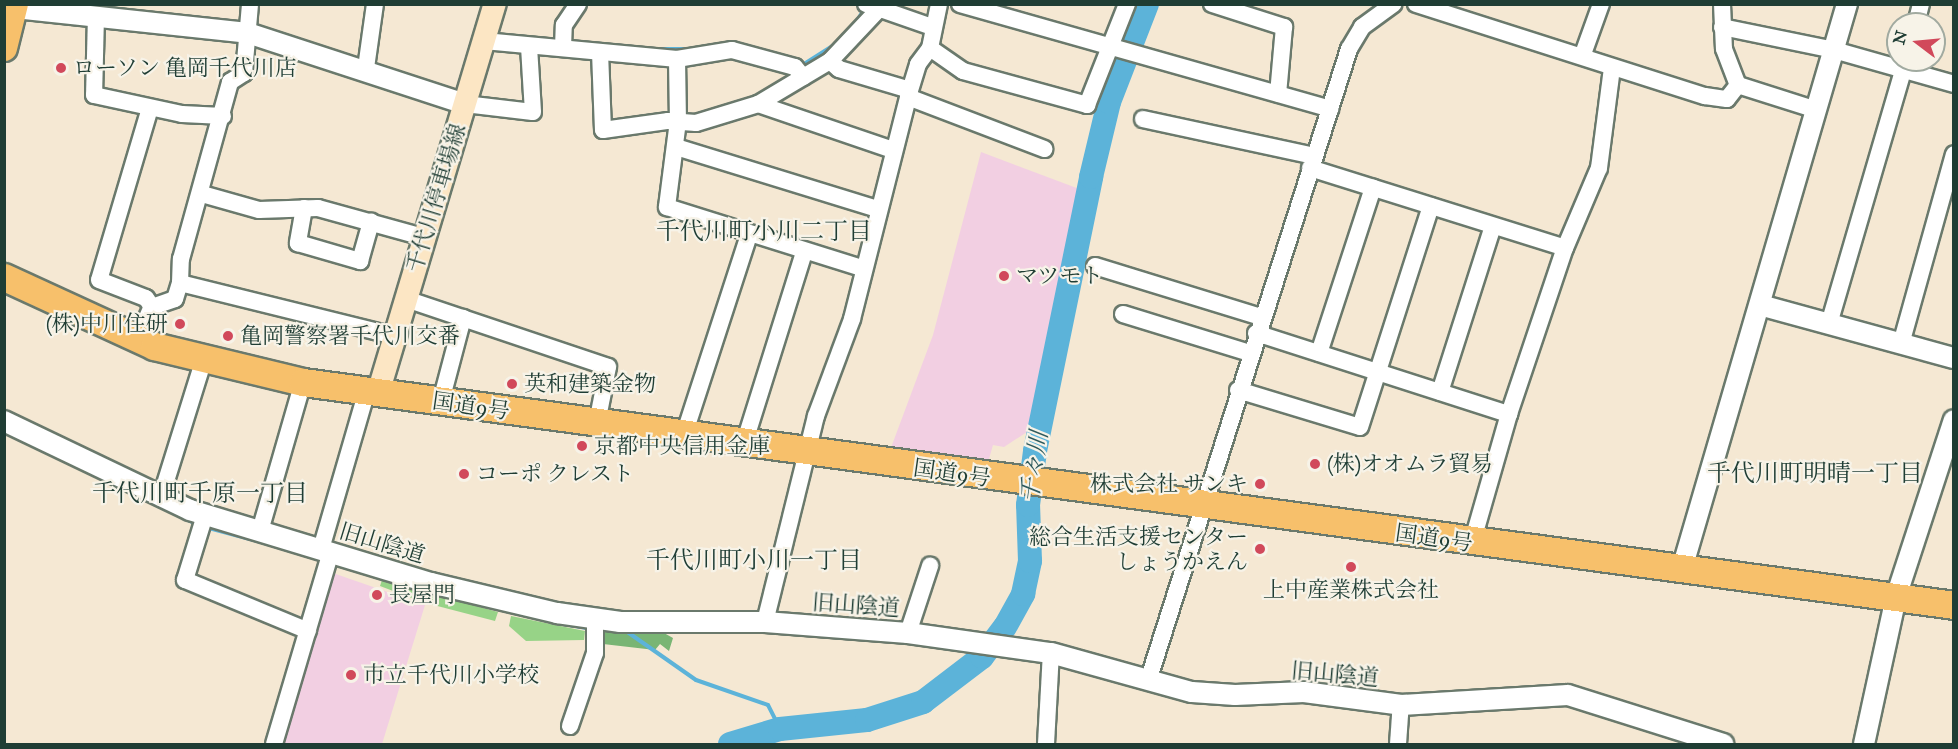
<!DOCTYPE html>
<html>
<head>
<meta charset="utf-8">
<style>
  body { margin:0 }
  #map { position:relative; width:1958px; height:749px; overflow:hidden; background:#f5e8d3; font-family:"IM FELL Great Primer","Noto Serif JP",serif }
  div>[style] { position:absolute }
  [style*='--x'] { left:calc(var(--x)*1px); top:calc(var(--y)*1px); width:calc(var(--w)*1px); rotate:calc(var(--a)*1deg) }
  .built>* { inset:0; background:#f2cfe2 }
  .green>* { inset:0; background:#97d387 }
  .forest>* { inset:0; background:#79b574 }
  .stream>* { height:4px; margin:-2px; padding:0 2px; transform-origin:2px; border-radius:2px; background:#5cb3d9 }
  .river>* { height:24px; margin:-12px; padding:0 12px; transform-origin:12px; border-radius:12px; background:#5cb3d9 }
  .roads { filter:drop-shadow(2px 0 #6a796c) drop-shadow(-2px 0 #6a796c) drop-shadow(0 2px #6a796c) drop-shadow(0 -2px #6a796c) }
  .minor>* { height:16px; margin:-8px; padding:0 8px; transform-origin:8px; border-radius:8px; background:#fff }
  .tertiary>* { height:20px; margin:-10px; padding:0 10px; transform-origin:10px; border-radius:10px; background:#fff }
  .secondary>* { height:22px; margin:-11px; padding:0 11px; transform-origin:11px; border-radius:11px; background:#fce6c4 }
  .primary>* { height:26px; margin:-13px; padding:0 13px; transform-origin:13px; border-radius:13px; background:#f7c06b }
  .trunk>* { height:27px; margin:-13.5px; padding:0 13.5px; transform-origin:13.5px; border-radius:13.5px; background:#f7c06b }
  .dots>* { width:16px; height:16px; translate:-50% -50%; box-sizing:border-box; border:3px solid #f7f3e8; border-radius:50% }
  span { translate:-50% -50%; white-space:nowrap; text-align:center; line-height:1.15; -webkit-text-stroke:4.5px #f7f3e8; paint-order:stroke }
  .poi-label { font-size:22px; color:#1f3d34 }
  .left { translate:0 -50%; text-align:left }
  .right { translate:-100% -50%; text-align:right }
  .street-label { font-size:22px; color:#1f3d34 }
  .neighbourhood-label { font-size:24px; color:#1f3d34 }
  .water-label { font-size:24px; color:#2e5a5d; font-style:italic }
  .frame { position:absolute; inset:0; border:6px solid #1f3d34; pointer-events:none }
  .north { position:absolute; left:1886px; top:12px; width:60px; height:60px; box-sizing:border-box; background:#f7f3e8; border:2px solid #a1aaa0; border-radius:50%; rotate:286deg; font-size:16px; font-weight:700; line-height:24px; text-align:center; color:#1f3d34 }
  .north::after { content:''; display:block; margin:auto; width:21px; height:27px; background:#d1495b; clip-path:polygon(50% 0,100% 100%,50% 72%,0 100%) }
</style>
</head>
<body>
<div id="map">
  <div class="built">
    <i style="clip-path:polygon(981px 152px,1082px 190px,1027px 432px,1004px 447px,993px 445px,987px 466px,889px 453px,933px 335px)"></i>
    <i style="clip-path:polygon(330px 572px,425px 605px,382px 744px,277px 744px)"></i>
  </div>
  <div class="green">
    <i style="clip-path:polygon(382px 580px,498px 612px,495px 621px,422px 602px,380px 586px)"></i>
    <i style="clip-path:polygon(511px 616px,585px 631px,584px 640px,526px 641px,509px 626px)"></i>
  </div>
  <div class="forest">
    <i style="clip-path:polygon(604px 627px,655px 628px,673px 638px,669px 651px,660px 644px,655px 650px,603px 644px)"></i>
  </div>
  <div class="stream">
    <i style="--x:856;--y:22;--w:17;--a:-57"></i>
    <i style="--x:656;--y:49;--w:40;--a:0"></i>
    <i style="--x:753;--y:64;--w:39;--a:10"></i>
    <i style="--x:801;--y:66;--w:43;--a:-32.6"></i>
    <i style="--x:32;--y:445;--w:184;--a:25.7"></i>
    <i style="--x:205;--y:527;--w:89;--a:15"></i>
    <i style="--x:384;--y:579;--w:46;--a:16.5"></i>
    <i style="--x:552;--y:622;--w:41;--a:9.9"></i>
    <i style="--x:626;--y:631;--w:85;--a:35"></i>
    <i style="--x:696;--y:680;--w:76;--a:19.1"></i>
    <i style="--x:768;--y:705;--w:27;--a:63"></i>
  </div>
  <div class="river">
    <i style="--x:730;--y:744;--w:52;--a:-16.7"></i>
    <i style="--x:780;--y:729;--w:87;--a:-5.9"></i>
    <i style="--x:867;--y:720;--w:59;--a:-17.8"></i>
    <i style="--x:923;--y:702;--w:74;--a:-37.3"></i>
    <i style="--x:982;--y:657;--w:38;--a:-53"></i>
    <i style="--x:1005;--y:627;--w:38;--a:-61"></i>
    <i style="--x:1023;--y:594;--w:34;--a:-78"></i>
    <i style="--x:1030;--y:561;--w:56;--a:-92"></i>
    <i style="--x:1028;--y:505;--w:54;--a:-82.6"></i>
    <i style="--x:1035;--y:451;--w:280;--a:-78.4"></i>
    <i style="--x:1091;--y:177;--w:77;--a:-76.5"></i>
    <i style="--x:1109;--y:102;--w:105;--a:-68.8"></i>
  </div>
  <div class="roads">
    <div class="minor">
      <i style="--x:866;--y:4;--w:70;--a:19.2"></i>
      <i style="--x:960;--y:4;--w:385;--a:15.8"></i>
      <i style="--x:1212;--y:4;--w:76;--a:17.7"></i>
      <i style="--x:1284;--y:27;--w:67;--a:95.1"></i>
      <i style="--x:1416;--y:4;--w:303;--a:17.7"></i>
      <i style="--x:1705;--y:96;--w:22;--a:8"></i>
      <i style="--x:1727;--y:99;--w:18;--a:-52"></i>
      <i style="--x:1722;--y:4;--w:45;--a:87.5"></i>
      <i style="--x:1724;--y:49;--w:39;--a:69"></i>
      <i style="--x:1738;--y:85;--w:83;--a:17.6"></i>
      <i style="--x:96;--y:15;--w:80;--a:91.4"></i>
      <i style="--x:94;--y:95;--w:90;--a:12.2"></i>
      <i style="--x:182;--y:114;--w:41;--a:2.8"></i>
      <i style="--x:1916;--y:24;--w:21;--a:-76"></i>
      <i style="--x:1722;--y:27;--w:114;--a:11.6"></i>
      <i style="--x:1834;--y:50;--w:125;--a:15.8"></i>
      <i style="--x:484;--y:41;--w:194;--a:5.3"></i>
      <i style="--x:677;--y:59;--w:62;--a:89.1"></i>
      <i style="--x:678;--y:121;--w:87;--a:97.3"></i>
      <i style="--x:667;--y:207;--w:204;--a:17.4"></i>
      <i style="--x:563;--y:48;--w:23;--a:-88"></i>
      <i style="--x:564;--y:25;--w:25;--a:-56"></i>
      <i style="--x:930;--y:48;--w:40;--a:34.9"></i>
      <i style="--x:963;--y:71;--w:129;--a:15.3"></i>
      <i style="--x:1087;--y:105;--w:109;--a:-68.4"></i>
      <i style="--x:600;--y:52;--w:78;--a:87.8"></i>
      <i style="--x:603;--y:130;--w:66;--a:-7.9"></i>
      <i style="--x:668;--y:121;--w:28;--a:4"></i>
      <i style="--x:696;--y:123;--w:65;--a:-17"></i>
      <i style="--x:758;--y:104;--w:84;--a:-30.8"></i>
      <i style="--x:830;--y:61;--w:70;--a:-46.7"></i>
      <i style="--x:1583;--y:54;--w:53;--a:-70.2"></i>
      <i style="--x:677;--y:59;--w:56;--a:-9.3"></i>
      <i style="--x:732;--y:50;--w:65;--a:15.1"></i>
      <i style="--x:795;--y:67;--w:13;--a:51"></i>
      <i style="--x:830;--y:61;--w:12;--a:42"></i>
      <i style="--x:839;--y:69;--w:74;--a:16.5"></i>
      <i style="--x:366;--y:68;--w:65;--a:-82"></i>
      <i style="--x:908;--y:97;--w:146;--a:20.9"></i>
      <i style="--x:465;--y:104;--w:68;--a:6.7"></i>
      <i style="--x:533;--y:112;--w:65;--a:-93.5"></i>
      <i style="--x:758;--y:104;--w:143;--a:18.8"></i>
      <i style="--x:150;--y:108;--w:179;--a:106.5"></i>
      <i style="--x:99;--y:280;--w:50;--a:21"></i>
      <i style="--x:146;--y:298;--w:11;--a:56"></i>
      <i style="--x:1143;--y:119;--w:175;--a:12.2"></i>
      <i style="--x:676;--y:147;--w:210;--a:17.1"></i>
      <i style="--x:1310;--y:168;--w:267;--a:17.4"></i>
      <i style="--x:202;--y:194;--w:59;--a:15.7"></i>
      <i style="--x:259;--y:210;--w:59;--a:-1.9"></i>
      <i style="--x:318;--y:208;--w:109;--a:15.4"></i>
      <i style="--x:304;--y:208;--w:36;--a:100"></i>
      <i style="--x:298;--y:243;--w:65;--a:16.2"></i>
      <i style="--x:360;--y:261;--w:41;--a:-74.2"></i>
      <i style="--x:1095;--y:266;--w:174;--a:17.1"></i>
      <i style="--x:180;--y:283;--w:220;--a:13.9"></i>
      <i style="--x:406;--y:299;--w:213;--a:18.6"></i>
      <i style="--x:608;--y:367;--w:57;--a:101.1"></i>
      <i style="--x:152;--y:307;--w:24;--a:-19"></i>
      <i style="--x:175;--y:299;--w:17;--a:-73"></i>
      <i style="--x:180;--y:283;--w:24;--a:-88"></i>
      <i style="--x:181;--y:259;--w:184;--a:-74.5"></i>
      <i style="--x:230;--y:82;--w:17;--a:-33"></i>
      <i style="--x:244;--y:73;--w:69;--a:-85"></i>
      <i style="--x:1123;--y:314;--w:133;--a:17.1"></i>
      <i style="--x:1829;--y:324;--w:275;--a:-73.7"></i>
      <i style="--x:1256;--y:333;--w:266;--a:17.8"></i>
      <i style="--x:137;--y:340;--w:36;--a:-66"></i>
      <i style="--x:1901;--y:344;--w:197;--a:-74.4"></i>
      <i style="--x:1319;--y:353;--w:174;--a:-71.9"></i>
      <i style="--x:1238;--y:390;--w:127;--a:16.9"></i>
      <i style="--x:1360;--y:427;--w:232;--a:-72.2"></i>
      <i style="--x:1440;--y:392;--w:174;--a:-72.3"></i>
      <i style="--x:441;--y:401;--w:86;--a:-75.2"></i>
      <i style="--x:684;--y:435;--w:210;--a:-72"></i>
      <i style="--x:744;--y:444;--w:201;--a:-72.6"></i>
      <i style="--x:161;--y:497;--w:141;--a:-72.7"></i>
      <i style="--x:205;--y:515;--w:68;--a:107.1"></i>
      <i style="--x:185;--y:580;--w:133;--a:22.5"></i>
      <i style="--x:260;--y:531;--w:155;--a:-73.9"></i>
      <i style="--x:1472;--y:543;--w:134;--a:-74"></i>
      <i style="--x:1509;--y:414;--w:175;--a:-71.4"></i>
      <i style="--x:1565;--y:248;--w:87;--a:-67"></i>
      <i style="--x:1599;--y:168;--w:101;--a:-82.6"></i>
      <i style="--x:321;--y:549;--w:165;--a:-73.8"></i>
      <i style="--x:765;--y:622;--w:212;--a:-76.1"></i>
      <i style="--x:816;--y:416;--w:103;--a:-69.6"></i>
      <i style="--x:852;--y:319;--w:229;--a:-75.8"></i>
      <i style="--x:908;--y:97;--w:34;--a:-73"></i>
      <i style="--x:918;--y:64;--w:20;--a:-53"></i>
      <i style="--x:930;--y:48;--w:45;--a:-78.4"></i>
      <i style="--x:908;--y:633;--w:71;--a:-71.8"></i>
      <i style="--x:1149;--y:678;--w:660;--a:-72.36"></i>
      <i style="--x:1349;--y:49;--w:26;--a:-59"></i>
      <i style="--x:1362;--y:27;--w:39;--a:-36"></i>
      <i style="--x:570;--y:726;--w:77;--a:-71.1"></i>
      <i style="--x:595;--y:653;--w:35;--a:-90"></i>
      <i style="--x:274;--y:744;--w:200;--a:-73.5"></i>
      <i style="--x:1046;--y:744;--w:91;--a:-86.9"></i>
      <i style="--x:1398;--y:744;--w:39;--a:-86"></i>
    </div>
    <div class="tertiary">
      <i style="--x:15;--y:8;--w:234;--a:6.1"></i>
      <i style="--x:248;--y:33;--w:228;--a:18.1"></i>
      <i style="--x:1760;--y:305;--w:201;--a:15.3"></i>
      <i style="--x:4;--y:421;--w:206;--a:25.6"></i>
      <i style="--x:190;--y:510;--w:252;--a:16.9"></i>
      <i style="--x:431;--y:583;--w:130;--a:13.4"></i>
      <i style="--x:557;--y:613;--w:64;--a:8.1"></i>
      <i style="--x:620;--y:622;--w:145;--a:0"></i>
      <i style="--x:765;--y:622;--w:143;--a:4.4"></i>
      <i style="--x:908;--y:633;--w:144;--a:8"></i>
      <i style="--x:1051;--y:653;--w:146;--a:15.5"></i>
      <i style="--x:1192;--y:692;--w:43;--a:4"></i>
      <i style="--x:1235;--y:695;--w:69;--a:-2.5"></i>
      <i style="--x:1304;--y:692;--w:98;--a:7.6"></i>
      <i style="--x:1401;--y:705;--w:167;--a:-3.4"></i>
      <i style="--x:1568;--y:695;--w:163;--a:17.5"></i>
      <i style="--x:1681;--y:572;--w:592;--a:-73.71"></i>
      <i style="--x:1864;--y:744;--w:150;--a:-77.7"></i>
      <i style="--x:1896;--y:597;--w:186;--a:-71.9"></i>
    </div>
    <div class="secondary">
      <i style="--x:378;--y:393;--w:406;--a:-73.3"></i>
    </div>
    <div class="primary">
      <i style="--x:4;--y:48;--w:45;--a:-76"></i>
    </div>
    <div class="trunk">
      <i style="--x:4;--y:277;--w:165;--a:24.7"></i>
      <i style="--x:154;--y:346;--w:153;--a:13.6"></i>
      <i style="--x:303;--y:382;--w:1666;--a:7.69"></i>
    </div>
  </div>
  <div class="dots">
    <i style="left:61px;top:68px;background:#d1495b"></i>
    <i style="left:1004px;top:276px;background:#d1495b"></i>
    <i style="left:180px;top:324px;background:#d1495b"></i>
    <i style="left:228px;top:336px;background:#d1495b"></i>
    <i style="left:512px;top:384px;background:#d1495b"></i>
    <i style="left:582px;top:446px;background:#d1495b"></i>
    <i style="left:1315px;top:464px;background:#d1495b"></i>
    <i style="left:464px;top:474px;background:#d1495b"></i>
    <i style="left:1260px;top:484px;background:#d1495b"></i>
    <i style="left:1260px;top:549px;background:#d1495b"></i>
    <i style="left:1351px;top:567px;background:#d1495b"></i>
    <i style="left:377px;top:595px;background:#d1495b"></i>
    <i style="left:351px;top:675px;background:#d1495b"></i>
  </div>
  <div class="poi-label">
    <span class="left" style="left:73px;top:68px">ローソン 亀岡千代川店</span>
    <span class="left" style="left:1016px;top:276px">マツモト</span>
    <span class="right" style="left:168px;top:324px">(株)中川住研</span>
    <span class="left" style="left:240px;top:336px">亀岡警察署千代川交番</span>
    <span class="left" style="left:524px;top:384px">英和建築金物</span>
    <span class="left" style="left:594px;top:446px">京都中央信用金庫</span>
    <span class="left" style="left:1327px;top:464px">(株)オオムラ貿易</span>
    <span class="left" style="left:476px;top:474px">コーポ クレスト</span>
    <span class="right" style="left:1248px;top:484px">株式会社 サンキ</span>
    <span class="right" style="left:1248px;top:549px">総合生活支援センター<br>しょうかえん</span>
    <span style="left:1351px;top:590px">上中産業株式会社</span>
    <span class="left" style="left:389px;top:595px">長屋門</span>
    <span class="left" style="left:363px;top:675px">市立千代川小学校</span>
  </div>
  <div class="street-label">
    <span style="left:436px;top:198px;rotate:-73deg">千代川停車場線</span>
    <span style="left:471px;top:406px;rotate:8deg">国道9号</span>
    <span style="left:952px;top:473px;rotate:8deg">国道9号</span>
    <span style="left:1434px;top:538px;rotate:8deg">国道9号</span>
    <span style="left:382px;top:543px;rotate:17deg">旧山陰道</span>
    <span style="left:856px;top:605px;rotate:4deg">旧山陰道</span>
    <span style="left:1335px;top:674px;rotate:5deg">旧山陰道</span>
  </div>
  <div class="neighbourhood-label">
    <span style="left:764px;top:232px">千代川町小川二丁目</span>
    <span style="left:1815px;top:474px">千代川町明晴一丁目</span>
    <span style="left:200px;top:494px">千代川町千原一丁目</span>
    <span style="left:754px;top:561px">千代川町小川一丁目</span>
  </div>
  <div class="water-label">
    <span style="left:1035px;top:467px;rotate:-82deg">千々川</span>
  </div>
  <div class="frame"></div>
  <div class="north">N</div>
</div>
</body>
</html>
